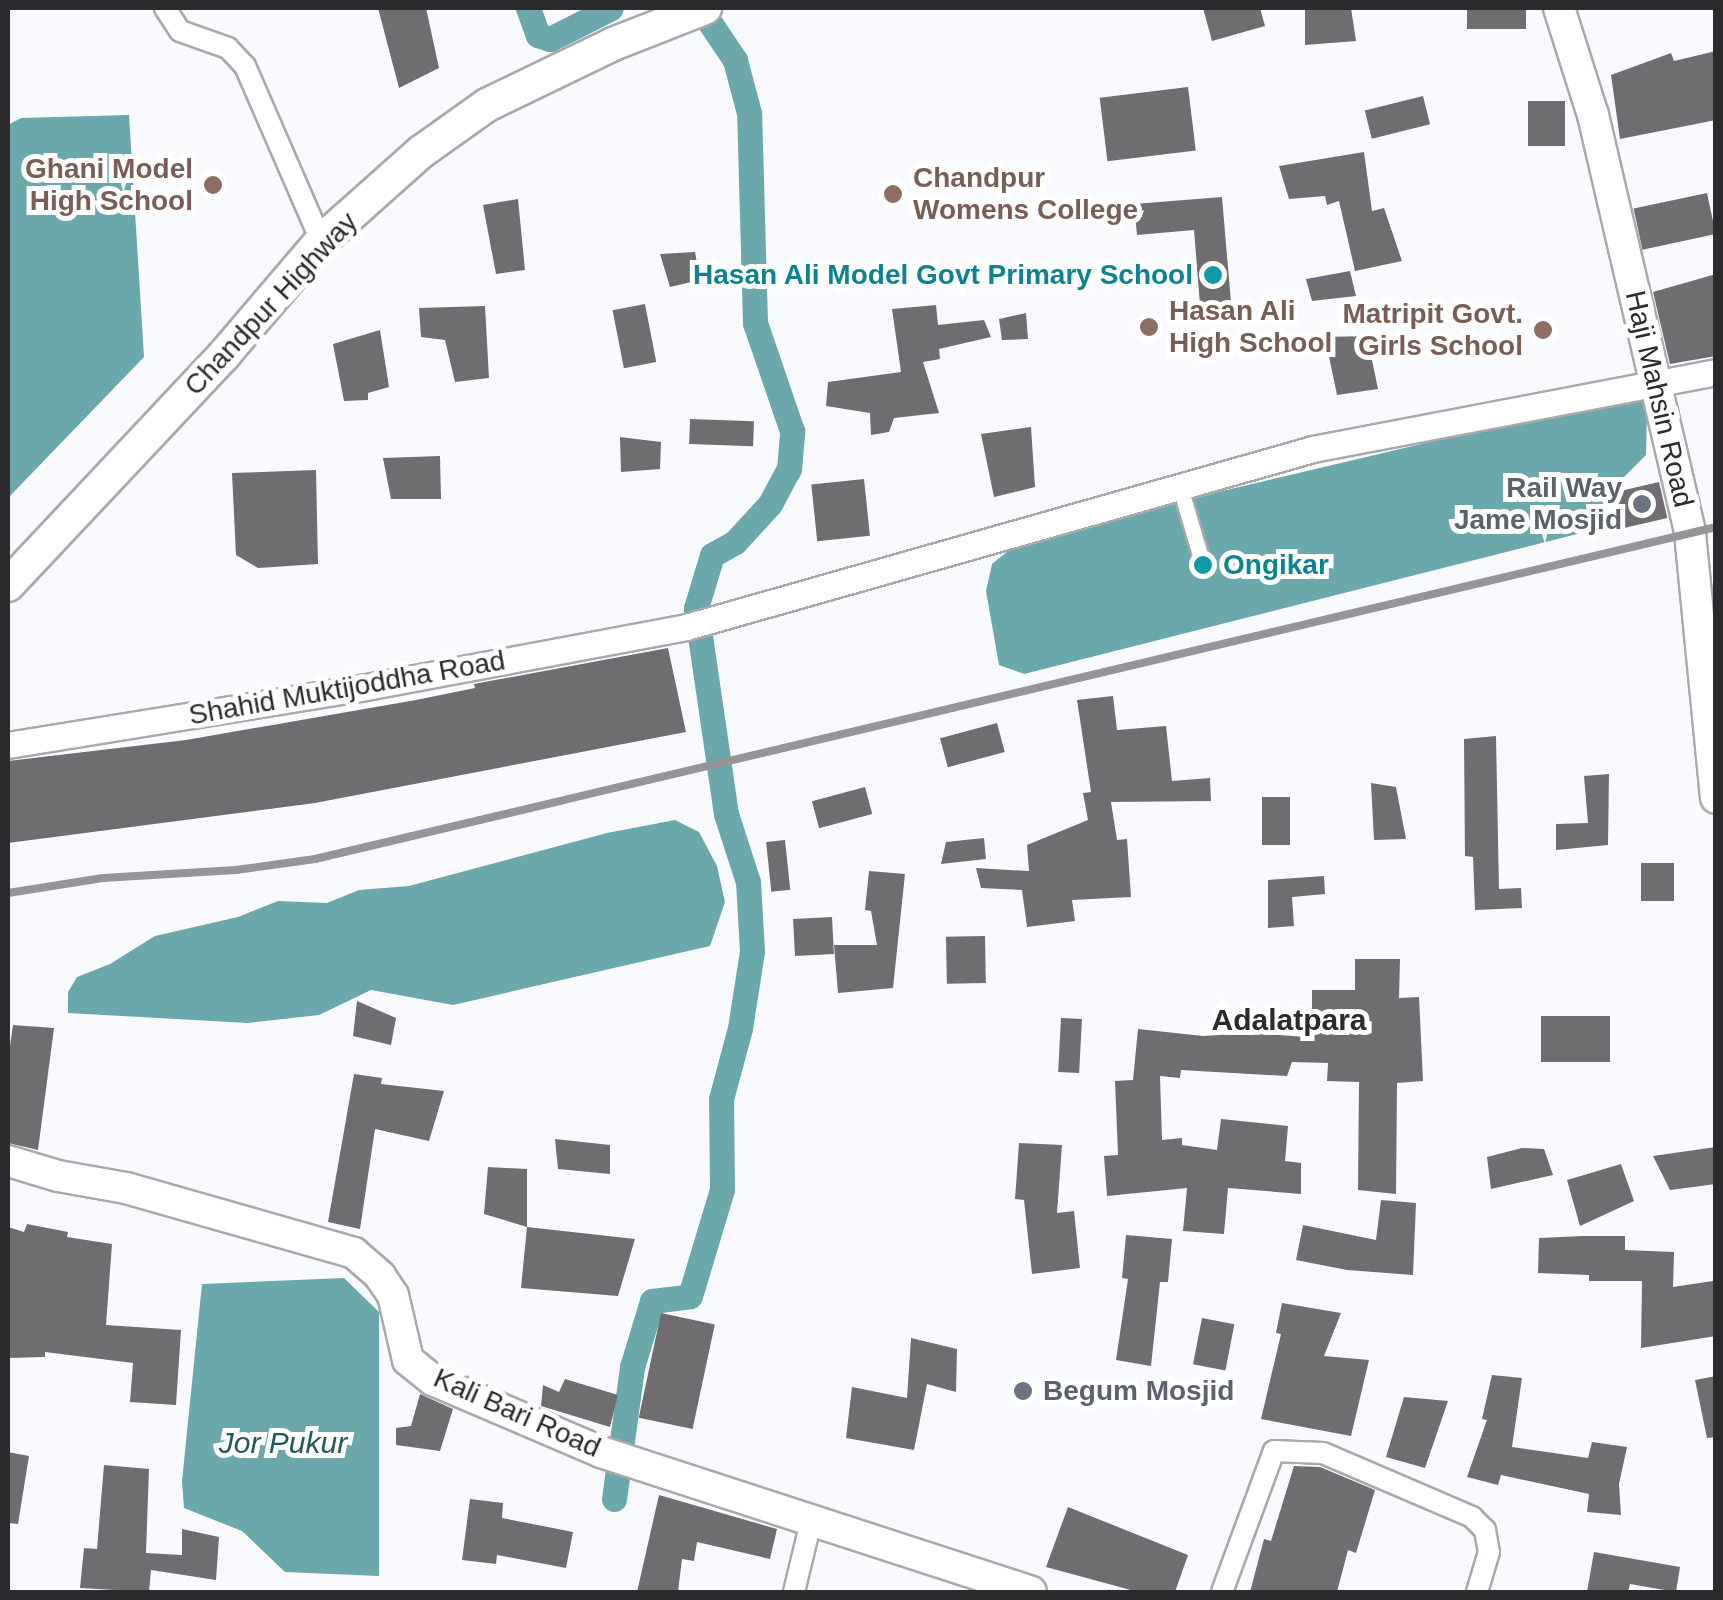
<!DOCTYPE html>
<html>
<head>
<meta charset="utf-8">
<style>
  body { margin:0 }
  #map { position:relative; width:1723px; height:1600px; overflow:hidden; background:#f9fafe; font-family:Arial,sans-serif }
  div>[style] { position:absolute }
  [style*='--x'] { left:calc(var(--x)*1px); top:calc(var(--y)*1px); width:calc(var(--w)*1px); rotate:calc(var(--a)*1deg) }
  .water>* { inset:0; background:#6ba8ab }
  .canal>* { height:25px; margin:-12.5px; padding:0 12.5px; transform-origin:12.5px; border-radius:12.5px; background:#6ba8ab }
  .building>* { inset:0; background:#6f6d70; transform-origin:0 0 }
  .roads { filter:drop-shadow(2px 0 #a8a9ad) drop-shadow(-2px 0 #a8a9ad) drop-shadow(0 2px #a8a9ad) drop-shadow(0 -2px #a8a9ad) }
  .pedestrian>* { height:15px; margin:-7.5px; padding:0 7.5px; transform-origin:7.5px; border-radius:7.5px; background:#fff }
  .minor>* { height:20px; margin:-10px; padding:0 10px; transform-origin:10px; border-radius:10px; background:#fff }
  .tertiary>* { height:25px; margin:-12.5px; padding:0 12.5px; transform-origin:12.5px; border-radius:12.5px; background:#fff }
  .secondary>* { height:30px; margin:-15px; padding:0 15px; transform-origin:15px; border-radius:15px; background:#fff }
  .primary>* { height:32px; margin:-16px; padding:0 16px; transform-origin:16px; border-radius:16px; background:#fff }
  .rail>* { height:8px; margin:-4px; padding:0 4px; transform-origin:4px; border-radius:4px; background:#959599 }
  .dots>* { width:28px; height:28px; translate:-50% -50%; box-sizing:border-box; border:5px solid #fff; border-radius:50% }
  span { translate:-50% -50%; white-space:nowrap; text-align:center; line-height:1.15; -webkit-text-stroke:10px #fff; paint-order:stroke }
  .education-label { font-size:28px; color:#785e54; font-weight:700 }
  .right { translate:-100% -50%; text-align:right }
  .left { translate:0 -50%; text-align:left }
  .culture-label { font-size:28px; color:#0d838f; font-weight:700 }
  .street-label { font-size:28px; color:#2b2b2d }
  .worship-label { font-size:28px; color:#5b616d; font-weight:700 }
  .neighbourhood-label { font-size:30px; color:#2b2b2d; font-weight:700 }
  .water-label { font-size:30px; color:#23585b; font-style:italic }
  .frame { position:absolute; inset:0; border:10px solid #2b2b2d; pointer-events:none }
</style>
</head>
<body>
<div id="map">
  <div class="water">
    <i style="clip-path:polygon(129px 115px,144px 357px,8px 498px,8px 125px,21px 118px)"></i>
    <i style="clip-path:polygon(1629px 395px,1641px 399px,1647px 413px,1646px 455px,1610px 491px,1597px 523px,1585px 532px,1024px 674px,999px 665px,986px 591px,992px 564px,1008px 551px,1218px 492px)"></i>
    <i style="clip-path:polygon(675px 820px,699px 832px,717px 866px,725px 902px,710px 946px,453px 1005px,371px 990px,319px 1015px,248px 1023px,68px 1013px,68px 992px,77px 977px,110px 964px,155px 936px,238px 917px,278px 901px,327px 903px,359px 890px,409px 886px,607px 833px)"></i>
    <i style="clip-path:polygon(344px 1278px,379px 1312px,379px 1576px,285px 1572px,242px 1531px,184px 1508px,182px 1481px,202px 1284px)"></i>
  </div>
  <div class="canal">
    <i style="--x:528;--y:8;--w:29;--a:70"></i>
    <i style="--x:538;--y:35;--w:13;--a:18"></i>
    <i style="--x:550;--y:39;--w:68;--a:-26.9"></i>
    <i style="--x:614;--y:1499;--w:133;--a:-82.2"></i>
    <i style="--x:632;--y:1367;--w:69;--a:-73.1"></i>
    <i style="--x:652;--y:1301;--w:38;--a:-7"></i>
    <i style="--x:690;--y:1296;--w:112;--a:-73.3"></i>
    <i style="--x:722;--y:1189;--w:90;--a:-90.6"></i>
    <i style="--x:721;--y:1099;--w:73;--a:-75"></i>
    <i style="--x:740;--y:1028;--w:78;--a:-81.1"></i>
    <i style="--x:752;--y:951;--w:69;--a:-93.3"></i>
    <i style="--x:748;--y:882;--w:71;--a:-107.9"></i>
    <i style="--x:726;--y:814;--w:208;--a:-98.3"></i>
    <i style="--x:696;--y:608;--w:55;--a:-73.2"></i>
    <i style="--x:712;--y:555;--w:26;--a:-29"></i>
    <i style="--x:735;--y:542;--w:52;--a:-47.4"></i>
    <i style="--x:770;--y:504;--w:40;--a:-62"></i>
    <i style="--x:789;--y:469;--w:38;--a:-85"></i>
    <i style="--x:792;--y:431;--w:114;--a:-108.9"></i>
    <i style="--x:755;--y:323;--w:210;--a:-91.6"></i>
    <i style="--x:749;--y:113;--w:55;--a:-104.8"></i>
    <i style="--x:735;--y:60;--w:63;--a:-123.9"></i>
  </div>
  <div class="building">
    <i style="clip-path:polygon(378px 8px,426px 8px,439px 68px,399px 88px)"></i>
    <i style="clip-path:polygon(1203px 8px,1260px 8px,1265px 26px,1212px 41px)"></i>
    <i style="clip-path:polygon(1305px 8px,1351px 8px,1356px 41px,1305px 45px)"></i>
    <i style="left:1467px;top:8px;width:59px;height:21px"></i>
    <i style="clip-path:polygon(1716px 51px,1716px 120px,1620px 139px,1611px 75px,1671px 53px,1674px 61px)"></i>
    <i style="left:1188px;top:87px;width:64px;height:89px;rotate:83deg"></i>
    <i style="left:1423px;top:96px;width:29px;height:60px;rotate:76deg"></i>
    <i style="left:1565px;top:101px;width:45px;height:37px;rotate:90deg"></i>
    <i style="clip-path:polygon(1364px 152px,1372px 211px,1384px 208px,1402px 261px,1355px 271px,1339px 201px,1327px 205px,1325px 196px,1289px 199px,1279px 166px)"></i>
    <i style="left:1707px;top:193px;width:42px;height:75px;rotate:78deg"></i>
    <i style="clip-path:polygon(1222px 197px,1232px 314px,1201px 317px,1194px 230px,1137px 235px,1134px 204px)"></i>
    <i style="clip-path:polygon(518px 199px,525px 270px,496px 274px,483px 205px)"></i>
    <i style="clip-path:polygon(695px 252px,700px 280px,670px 287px,660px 254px)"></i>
    <i style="clip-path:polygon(1350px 271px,1356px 296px,1312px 301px,1306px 279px)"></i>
    <i style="clip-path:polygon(1716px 274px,1716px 356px,1670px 364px,1653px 292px)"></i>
    <i style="left:645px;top:304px;width:59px;height:33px;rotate:79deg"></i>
    <i style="clip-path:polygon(936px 305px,938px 325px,984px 320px,991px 337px,939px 349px,940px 359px,923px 362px,939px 413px,894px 418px,889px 432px,871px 435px,870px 413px,826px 406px,828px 382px,901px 372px,892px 309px)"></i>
    <i style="clip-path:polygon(485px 306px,489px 378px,455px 382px,445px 340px,421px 337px,419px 308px)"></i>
    <i style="clip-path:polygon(1026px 313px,1028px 339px,1002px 340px,999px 319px)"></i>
    <i style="clip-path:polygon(380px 330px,389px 387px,368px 393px,368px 400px,344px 401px,333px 344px)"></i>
    <i style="clip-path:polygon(1367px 336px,1378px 389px,1337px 395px,1325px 337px)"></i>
    <i style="left:690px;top:419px;width:64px;height:25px;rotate:2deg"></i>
    <i style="clip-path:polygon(1031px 427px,1035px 487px,994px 497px,981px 434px)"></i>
    <i style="clip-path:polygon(620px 437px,661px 442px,660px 469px,621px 472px)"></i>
    <i style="clip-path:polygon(440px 456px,441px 499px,391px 499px,383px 458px)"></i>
    <i style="clip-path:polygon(316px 470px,318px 564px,258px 568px,236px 555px,232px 473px)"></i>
    <i style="left:864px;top:479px;width:57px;height:53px;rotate:84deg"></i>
    <i style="left:1659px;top:482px;width:37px;height:52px;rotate:77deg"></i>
    <i style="clip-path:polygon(668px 648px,686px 732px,315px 803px,8px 843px,8px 761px,186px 740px,416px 700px,475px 688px,474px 684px)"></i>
    <i style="clip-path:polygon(1113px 696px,1117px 730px,1166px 726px,1172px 781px,1210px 778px,1211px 801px,1111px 802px,1117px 840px,1127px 839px,1131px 897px,1072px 900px,1075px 921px,1027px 927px,1022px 890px,981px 888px,976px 868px,1029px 871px,1027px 845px,1088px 820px,1083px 793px,1091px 792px,1077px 700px)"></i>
    <i style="left:997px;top:723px;width:30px;height:59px;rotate:75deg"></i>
    <i style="clip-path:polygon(1496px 736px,1499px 889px,1521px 888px,1522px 908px,1475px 910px,1473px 857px,1465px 856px,1464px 739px)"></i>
    <i style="clip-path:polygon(1609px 774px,1608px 845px,1556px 850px,1556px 824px,1588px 823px,1584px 776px)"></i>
    <i style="clip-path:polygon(1371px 783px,1396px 787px,1406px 839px,1374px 840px)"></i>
    <i style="left:865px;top:787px;width:28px;height:55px;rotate:75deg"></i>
    <i style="left:1262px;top:797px;width:28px;height:48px"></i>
    <i style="clip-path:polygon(984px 838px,986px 859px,941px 864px,946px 842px)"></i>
    <i style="left:785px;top:840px;width:50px;height:19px;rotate:84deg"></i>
    <i style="left:1674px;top:863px;width:38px;height:33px;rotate:90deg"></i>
    <i style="clip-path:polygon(869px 871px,905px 874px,893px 988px,838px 993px,834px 945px,877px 945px,871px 911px,865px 910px)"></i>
    <i style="clip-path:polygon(1324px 876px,1325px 894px,1292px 897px,1294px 926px,1268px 928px,1268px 880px)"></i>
    <i style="left:832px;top:917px;width:37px;height:39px;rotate:87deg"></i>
    <i style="left:985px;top:936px;width:47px;height:39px;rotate:89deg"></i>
    <i style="clip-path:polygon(1355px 959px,1400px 959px,1399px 998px,1419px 997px,1423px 1081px,1397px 1083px,1396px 1194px,1358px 1190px,1359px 1082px,1327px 1081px,1328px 1063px,1292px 1062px,1287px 1076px,1181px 1070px,1180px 1078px,1160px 1076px,1162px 1140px,1182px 1138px,1182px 1145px,1217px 1150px,1221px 1119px,1288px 1126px,1285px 1161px,1301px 1163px,1301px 1194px,1228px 1188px,1224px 1234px,1183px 1231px,1187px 1188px,1107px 1196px,1104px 1156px,1118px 1155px,1115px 1081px,1133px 1080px,1138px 1029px,1203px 1036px,1252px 1033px,1305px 1037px,1305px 1027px,1312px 1027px,1312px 990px,1355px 990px)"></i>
    <i style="clip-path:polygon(357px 1001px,396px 1018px,391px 1045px,353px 1036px)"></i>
    <i style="left:1541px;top:1016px;width:69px;height:46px"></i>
    <i style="left:1061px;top:1018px;width:21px;height:54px;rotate:3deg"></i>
    <i style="clip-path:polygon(13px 1025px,54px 1028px,38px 1150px,8px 1143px,8px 1060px)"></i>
    <i style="clip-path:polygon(354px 1074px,382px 1078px,381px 1084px,444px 1091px,429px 1141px,375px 1129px,360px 1229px,328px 1222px)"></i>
    <i style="clip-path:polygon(555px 1139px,610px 1145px,610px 1174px,558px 1169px)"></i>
    <i style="clip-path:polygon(1019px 1143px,1062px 1145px,1057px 1213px,1074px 1211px,1080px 1268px,1032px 1274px,1024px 1200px,1015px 1199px)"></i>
    <i style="clip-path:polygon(1716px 1147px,1716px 1184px,1670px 1190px,1653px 1156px)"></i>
    <i style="clip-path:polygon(1522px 1148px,1544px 1149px,1553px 1175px,1491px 1189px,1487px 1157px)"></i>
    <i style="clip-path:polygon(1621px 1164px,1634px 1201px,1580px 1226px,1567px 1180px)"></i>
    <i style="clip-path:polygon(488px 1167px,527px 1169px,527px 1227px,484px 1214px)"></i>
    <i style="clip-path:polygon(1381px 1200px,1416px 1203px,1413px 1275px,1347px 1270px,1296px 1260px,1303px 1225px,1376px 1240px)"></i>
    <i style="clip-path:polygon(27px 1224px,68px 1232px,67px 1237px,112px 1244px,106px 1325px,181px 1330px,176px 1405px,130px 1402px,133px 1363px,45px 1352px,45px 1357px,8px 1358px,8px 1227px,24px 1232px)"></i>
    <i style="clip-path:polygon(527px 1227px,635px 1239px,618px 1296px,521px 1288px)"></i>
    <i style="clip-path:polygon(1126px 1235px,1172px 1239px,1168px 1282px,1160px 1282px,1151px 1366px,1116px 1360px,1128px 1279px,1122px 1278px)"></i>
    <i style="clip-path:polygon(1583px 1236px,1625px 1236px,1625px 1250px,1674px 1252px,1673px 1287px,1713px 1281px,1716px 1336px,1641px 1348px,1642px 1281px,1589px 1281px,1589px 1275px,1538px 1273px,1539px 1238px)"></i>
    <i style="clip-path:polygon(1282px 1303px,1341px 1313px,1324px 1356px,1369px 1360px,1351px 1436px,1261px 1419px,1281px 1334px,1276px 1333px)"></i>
    <i style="left:661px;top:1313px;width:55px;height:107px;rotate:12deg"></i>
    <i style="left:1202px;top:1318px;width:33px;height:47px;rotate:11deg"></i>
    <i style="clip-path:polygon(911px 1338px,957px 1349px,956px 1392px,927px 1384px,914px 1450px,846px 1438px,852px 1387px,907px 1398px)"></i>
    <i style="clip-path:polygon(1492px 1375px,1522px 1378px,1512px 1447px,1588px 1458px,1592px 1442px,1627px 1447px,1619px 1484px,1621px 1515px,1587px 1512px,1589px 1494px,1501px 1475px,1498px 1485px,1467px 1477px,1487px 1420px,1482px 1419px)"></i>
    <i style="clip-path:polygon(1716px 1376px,1716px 1437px,1707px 1438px,1695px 1380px)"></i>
    <i style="clip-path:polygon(565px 1379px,618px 1395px,610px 1427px,541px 1406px,543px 1385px,559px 1392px)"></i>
    <i style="clip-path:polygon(420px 1394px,453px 1409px,440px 1451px,396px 1445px,396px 1428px,411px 1426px)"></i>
    <i style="clip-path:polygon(1404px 1397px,1448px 1401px,1425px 1468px,1386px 1457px)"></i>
    <i style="clip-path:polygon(8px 1452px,29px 1456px,18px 1524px,8px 1523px)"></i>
    <i style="clip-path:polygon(104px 1465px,149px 1469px,146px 1553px,182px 1555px,182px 1529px,219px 1537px,216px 1580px,151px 1570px,149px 1592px,80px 1588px,84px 1548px,97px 1549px)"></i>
    <i style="clip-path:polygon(1294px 1466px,1320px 1467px,1375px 1490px,1356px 1553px,1348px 1550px,1337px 1592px,1250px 1592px,1264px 1539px,1271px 1541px)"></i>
    <i style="clip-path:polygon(659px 1495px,777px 1529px,770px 1559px,697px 1542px,694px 1561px,682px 1559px,678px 1592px,637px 1592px)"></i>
    <i style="clip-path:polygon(470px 1499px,503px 1503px,502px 1518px,573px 1532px,566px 1568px,497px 1555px,496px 1564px,462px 1560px)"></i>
    <i style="clip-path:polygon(1068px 1507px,1188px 1555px,1175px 1592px,1138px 1592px,1046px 1567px)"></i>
    <i style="clip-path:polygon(1594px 1552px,1680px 1567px,1676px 1592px,1630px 1584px,1628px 1592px,1587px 1592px)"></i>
  </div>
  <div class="roads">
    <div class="pedestrian">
      <i style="--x:1180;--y:487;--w:81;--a:73.6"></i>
    </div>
    <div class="minor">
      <i style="--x:165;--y:8;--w:27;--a:57"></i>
      <i style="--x:180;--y:31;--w:51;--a:19.5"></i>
      <i style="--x:228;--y:48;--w:25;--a:47"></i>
      <i style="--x:245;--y:66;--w:191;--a:66.5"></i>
      <i style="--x:794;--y:1592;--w:73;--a:-76.5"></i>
      <i style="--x:1222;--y:1592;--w:150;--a:-69.8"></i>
      <i style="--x:1274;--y:1451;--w:49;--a:2.3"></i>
      <i style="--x:1323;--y:1453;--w:162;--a:23.2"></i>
      <i style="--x:1472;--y:1517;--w:18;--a:45"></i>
      <i style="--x:1485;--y:1530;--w:22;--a:80"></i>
      <i style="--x:1489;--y:1552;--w:42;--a:106.7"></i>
    </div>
    <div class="tertiary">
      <i style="--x:8;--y:745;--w:358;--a:-9.2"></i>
      <i style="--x:361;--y:688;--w:331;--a:-10.6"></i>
      <i style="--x:686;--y:627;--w:652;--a:-15.85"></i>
      <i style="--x:1313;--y:449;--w:410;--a:-10.8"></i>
    </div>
    <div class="secondary">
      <i style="--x:1559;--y:8;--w:112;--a:72.4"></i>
      <i style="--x:1593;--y:115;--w:429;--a:76.9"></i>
      <i style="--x:1690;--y:533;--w:266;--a:84.4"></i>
      <i style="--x:8;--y:1161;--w:52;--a:16.7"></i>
      <i style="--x:58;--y:1176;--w:69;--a:10"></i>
      <i style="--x:126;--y:1188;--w:237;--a:15.9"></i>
      <i style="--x:354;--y:1253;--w:35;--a:41"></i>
      <i style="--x:380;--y:1276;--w:23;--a:56"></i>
      <i style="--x:393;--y:1295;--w:67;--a:77"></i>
      <i style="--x:408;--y:1360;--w:32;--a:39"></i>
      <i style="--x:433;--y:1380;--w:183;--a:23.2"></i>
      <i style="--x:601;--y:1452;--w:452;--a:18"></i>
    </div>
    <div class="primary">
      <i style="--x:8;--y:585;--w:316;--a:-46.8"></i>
      <i style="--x:224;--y:355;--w:150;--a:-49.6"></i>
      <i style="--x:321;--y:241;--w:134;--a:-41.7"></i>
      <i style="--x:421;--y:152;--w:81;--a:-35.5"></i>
      <i style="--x:487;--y:105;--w:140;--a:-25.8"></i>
      <i style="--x:613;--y:44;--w:99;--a:-21.4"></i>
    </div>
  </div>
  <div class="rail">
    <i style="--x:8;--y:893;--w:96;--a:-9"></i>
    <i style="--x:103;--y:878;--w:133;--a:-3.4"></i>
    <i style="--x:236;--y:870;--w:80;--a:-7.9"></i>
    <i style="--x:315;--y:859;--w:1440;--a:-13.33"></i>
  </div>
  <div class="dots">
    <i style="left:213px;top:185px;background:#8d6e63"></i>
    <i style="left:893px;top:194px;background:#8d6e63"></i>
    <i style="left:1213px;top:275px;background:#0f9aa8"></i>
    <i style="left:1149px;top:327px;background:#8d6e63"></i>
    <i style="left:1543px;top:330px;background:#8d6e63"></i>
    <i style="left:1642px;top:504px;background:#6b7280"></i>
    <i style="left:1203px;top:565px;background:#0f9aa8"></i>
    <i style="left:1023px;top:1391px;background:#6b7280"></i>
  </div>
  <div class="education-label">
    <span class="right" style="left:193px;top:185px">Ghani Model<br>High School</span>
    <span class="left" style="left:913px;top:194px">Chandpur<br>Womens College</span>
    <span class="left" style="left:1169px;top:327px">Hasan Ali<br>High School</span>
    <span class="right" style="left:1523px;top:330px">Matripit Govt.<br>Girls School</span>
  </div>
  <div class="culture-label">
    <span class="right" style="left:1193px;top:275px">Hasan Ali Model Govt Primary School</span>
    <span class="left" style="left:1223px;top:565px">Ongikar</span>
  </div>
  <div class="street-label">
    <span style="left:271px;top:304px;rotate:-47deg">Chandpur Highway</span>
    <span style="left:1659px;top:399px;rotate:77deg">Haji Mahsin Road</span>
    <span style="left:347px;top:688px;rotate:-10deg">Shahid Muktijoddha Road</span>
    <span style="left:517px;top:1413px;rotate:24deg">Kali Bari Road</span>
  </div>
  <div class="worship-label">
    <span class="right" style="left:1622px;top:504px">Rail Way<br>Jame Mosjid</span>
    <span class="left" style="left:1043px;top:1391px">Begum Mosjid</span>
  </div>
  <div class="neighbourhood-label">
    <span style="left:1289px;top:1020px">Adalatpara</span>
  </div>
  <div class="water-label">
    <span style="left:283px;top:1443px">Jor Pukur</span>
  </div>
  <div class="frame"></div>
</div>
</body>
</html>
